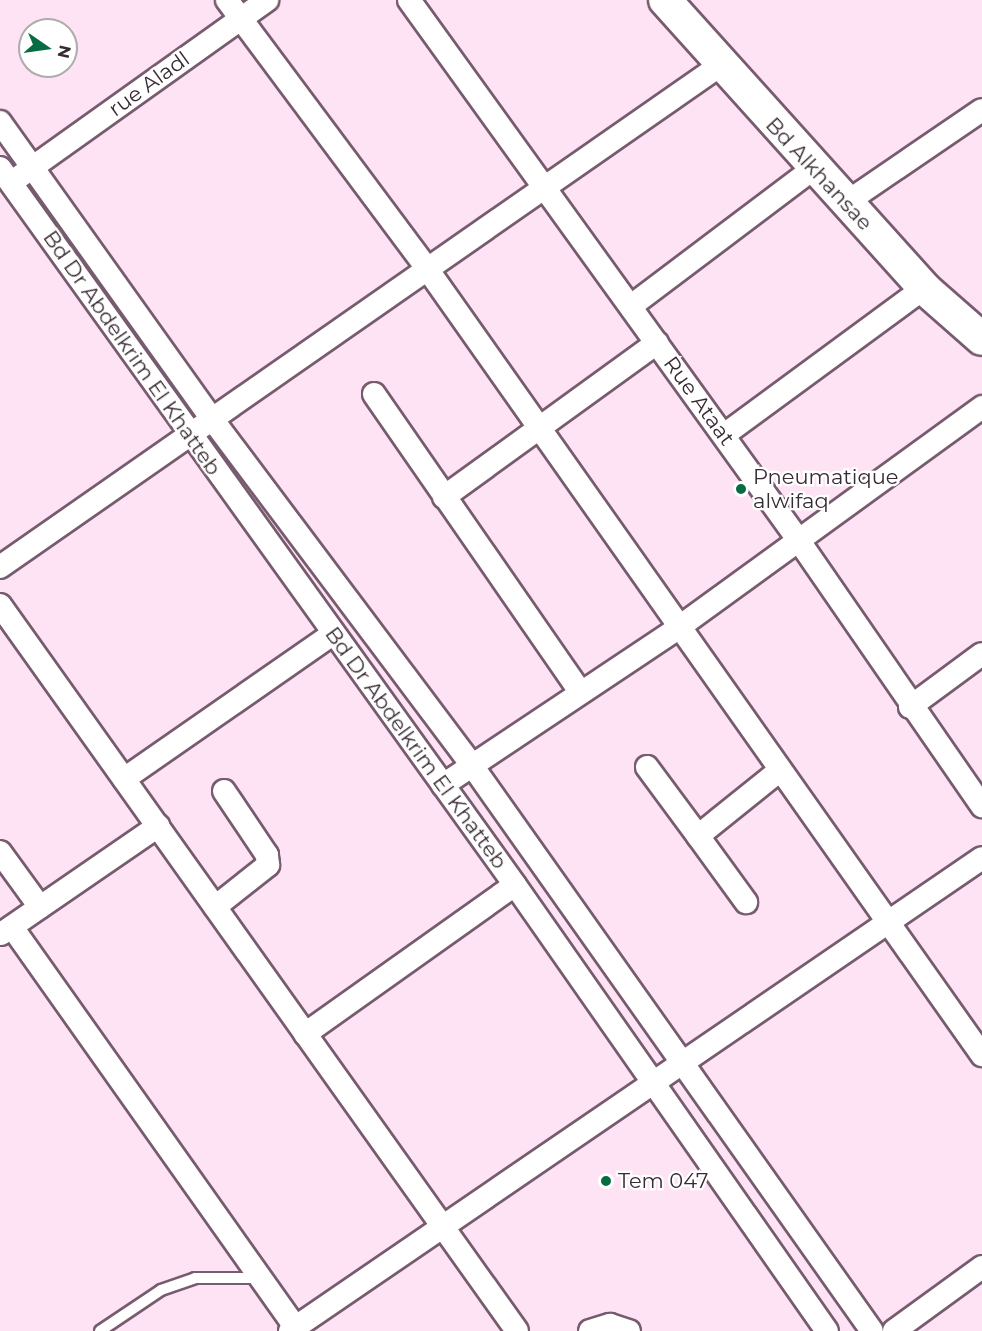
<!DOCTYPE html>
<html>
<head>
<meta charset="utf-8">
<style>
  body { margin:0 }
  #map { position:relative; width:982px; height:1331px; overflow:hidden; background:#fee3f5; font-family:Montserrat,sans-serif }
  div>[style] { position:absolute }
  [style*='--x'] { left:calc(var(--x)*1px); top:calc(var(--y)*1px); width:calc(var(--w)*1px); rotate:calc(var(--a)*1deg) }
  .roads { filter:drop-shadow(2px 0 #775b6e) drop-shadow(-2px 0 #775b6e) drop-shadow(0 2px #775b6e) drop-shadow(0 -2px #775b6e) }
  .lane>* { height:10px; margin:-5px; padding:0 5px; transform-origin:5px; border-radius:5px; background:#fff }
  .street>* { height:22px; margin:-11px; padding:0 11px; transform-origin:11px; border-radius:11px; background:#fff }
  .secondary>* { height:32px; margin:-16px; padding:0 16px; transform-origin:16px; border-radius:16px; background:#fff }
  .dots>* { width:16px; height:16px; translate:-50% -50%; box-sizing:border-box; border:3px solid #fff; border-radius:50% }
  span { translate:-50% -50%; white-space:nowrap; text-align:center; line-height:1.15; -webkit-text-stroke:4.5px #fff; paint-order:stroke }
  .street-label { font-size:21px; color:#372b33 }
  .poi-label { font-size:21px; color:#372b33 }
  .left { translate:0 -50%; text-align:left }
  .north { position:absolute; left:18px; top:18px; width:60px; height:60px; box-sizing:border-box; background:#fff; border:2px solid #afaaad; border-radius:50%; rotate:103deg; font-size:16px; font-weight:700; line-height:24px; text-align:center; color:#372b33 }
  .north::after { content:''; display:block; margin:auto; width:21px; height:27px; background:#056c43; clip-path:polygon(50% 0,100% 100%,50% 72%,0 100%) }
</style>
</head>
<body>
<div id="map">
  <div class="roads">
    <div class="lane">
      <i style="--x:100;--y:1331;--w:73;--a:-33.9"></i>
      <i style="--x:161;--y:1290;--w:36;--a:-19"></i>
      <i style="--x:195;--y:1278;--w:64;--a:0"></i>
    </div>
    <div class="street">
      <i style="--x:227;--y:0;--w:337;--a:53.3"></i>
      <i style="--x:428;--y:270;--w:961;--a:54.79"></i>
      <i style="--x:409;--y:0;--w:663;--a:54.2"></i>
      <i style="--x:797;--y:538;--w:326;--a:55.4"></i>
      <i style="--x:0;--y:122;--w:370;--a:54.5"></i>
      <i style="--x:215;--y:423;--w:426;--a:53.1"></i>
      <i style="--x:471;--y:764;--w:694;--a:54.73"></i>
      <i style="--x:0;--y:168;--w:883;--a:54.31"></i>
      <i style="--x:515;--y:885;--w:544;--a:55.03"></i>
      <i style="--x:19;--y:177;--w:305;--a:-35.5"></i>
      <i style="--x:847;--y:202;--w:163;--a:-34.3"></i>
      <i style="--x:631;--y:306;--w:228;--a:-37"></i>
      <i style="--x:374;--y:394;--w:362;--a:55.3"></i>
      <i style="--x:724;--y:435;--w:248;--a:-36.3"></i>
      <i style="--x:444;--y:497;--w:263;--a:-35.9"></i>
      <i style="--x:0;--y:567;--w:876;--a:-34.87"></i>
      <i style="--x:0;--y:605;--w:891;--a:54.54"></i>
      <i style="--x:910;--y:707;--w:89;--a:-36.4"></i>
      <i style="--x:647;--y:767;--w:86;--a:53.5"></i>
      <i style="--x:698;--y:836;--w:105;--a:-38.8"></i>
      <i style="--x:124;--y:779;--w:254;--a:-34.8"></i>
      <i style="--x:443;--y:785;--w:283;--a:-33.7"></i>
      <i style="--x:678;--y:628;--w:376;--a:-36"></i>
      <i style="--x:698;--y:836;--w:82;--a:54"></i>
      <i style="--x:0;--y:852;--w:68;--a:54"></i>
      <i style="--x:215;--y:907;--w:68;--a:-38.4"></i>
      <i style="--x:268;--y:865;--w:10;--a:-96"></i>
      <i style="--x:267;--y:855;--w:77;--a:-123.9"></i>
      <i style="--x:12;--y:927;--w:490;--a:54.7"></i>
      <i style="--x:1;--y:934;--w:191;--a:-34.5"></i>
      <i style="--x:305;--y:1034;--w:257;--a:-35.4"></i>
      <i style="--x:290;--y:1331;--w:838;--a:-34.35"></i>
      <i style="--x:590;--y:1331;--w:21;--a:-17"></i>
      <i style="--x:610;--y:1325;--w:20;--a:18"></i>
      <i style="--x:894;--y:1331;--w:109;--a:-36"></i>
    </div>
    <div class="secondary">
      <i style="--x:665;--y:0;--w:387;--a:48"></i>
      <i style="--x:924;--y:288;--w:77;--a:41.3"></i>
    </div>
  </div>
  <div class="dots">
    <i style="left:741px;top:489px;background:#056c43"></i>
    <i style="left:606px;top:1181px;background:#056c43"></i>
  </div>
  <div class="street-label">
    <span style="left:149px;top:84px;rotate:-36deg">rue Aladl</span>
    <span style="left:819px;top:174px;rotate:47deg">Bd Alkhansae</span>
    <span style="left:132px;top:353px;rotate:55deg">Bd Dr Abdelkrim El Khatteb</span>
    <span style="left:699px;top:401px;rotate:54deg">Rue Ataat</span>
    <span style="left:416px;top:748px;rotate:54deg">Bd Dr Abdelkrim El Khatteb</span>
  </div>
  <div class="poi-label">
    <span class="left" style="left:753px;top:489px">Pneumatique<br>alwifaq</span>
    <span class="left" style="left:618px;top:1181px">Tem 047</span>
  </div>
  <div class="north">N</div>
</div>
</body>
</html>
